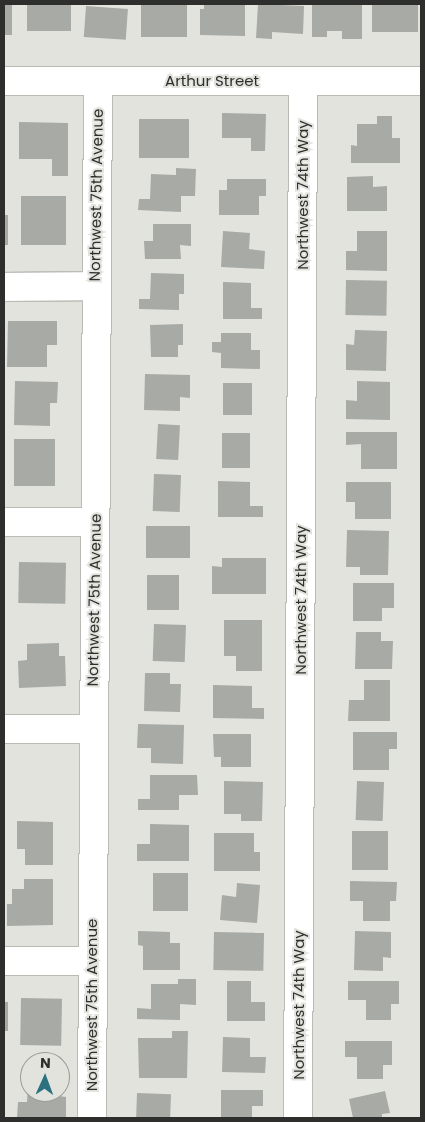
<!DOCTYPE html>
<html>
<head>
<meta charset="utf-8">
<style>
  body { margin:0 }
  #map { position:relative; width:425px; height:1122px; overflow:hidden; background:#e2e3dd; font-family:Poppins,sans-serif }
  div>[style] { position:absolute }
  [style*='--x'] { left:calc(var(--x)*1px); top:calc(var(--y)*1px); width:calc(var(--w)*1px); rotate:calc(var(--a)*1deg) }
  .building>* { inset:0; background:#a7aaa5; transform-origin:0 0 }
  .roads { filter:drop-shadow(1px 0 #babbb5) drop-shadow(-1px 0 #babbb5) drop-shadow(0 1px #babbb5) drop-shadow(0 -1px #babbb5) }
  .minor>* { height:28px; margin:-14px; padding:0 14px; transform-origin:14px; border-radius:14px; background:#fff }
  span { translate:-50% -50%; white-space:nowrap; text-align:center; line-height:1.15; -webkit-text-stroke:4px #e2e3dd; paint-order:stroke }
  .street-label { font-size:15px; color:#2e2e2c }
  .frame { position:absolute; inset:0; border:5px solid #2e2e2c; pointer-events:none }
  .north { position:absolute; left:20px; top:1052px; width:50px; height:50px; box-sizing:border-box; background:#e2e3dd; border:1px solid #9a9b96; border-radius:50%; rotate:2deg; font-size:14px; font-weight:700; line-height:20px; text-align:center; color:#2e2e2c }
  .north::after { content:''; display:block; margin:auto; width:18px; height:22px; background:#2c7180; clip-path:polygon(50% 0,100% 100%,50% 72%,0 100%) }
</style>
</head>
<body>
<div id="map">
  <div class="building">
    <i style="left:4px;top:4px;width:8px;height:31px"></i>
    <i style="left:27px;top:4px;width:44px;height:27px"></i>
    <i style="left:187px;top:4px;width:33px;height:46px;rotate:90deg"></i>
    <i style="clip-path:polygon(204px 4px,245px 4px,245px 36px,200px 35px,200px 9px,204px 9px)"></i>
    <i style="clip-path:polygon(258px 4px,304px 6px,303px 34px,272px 32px,272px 39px,256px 38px)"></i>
    <i style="clip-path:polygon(312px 4px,362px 4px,362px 39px,342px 39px,342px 31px,327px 31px,327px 37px,312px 37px)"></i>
    <i style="left:372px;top:4px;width:46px;height:28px"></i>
    <i style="left:86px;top:6px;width:42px;height:31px;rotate:4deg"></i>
    <i style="clip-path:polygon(222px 113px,266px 114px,265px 151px,251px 151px,251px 138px,222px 138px)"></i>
    <i style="clip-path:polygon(377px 116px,392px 116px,392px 138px,400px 138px,400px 163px,351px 163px,351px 145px,357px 146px,357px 124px,377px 124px)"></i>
    <i style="left:139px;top:119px;width:50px;height:39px"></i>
    <i style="clip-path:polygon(19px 122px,68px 123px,68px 176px,52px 176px,52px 159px,19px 159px)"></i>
    <i style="clip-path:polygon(176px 168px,196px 169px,195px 196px,181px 196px,181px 212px,138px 210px,139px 199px,150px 199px,151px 174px,176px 175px)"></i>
    <i style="clip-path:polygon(373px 176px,373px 187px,387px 186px,387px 211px,347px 211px,347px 177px)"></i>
    <i style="clip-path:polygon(227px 179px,266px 179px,266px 196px,259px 196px,259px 215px,219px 215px,219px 190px,227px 190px)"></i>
    <i style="left:21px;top:196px;width:45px;height:49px"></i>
    <i style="left:4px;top:215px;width:4px;height:30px"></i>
    <i style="clip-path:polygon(153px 224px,191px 224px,191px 246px,180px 245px,181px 259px,145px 259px,144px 241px,153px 241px)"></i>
    <i style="clip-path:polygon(223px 231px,250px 233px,249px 249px,265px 251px,264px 269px,221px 267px)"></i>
    <i style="clip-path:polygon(357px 231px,387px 231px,387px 271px,346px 270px,346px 251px,357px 251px)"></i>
    <i style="clip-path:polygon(151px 273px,184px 274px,184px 294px,179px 294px,179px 310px,139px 309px,139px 299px,150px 299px)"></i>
    <i style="left:346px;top:280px;width:41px;height:35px;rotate:1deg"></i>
    <i style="clip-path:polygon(223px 282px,251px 283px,251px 308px,262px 308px,262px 319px,223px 319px)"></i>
    <i style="clip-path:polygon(8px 321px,57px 321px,57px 345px,47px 345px,47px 367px,7px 367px)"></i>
    <i style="clip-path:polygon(183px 324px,183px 345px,178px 345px,178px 357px,151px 357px,150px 325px)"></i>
    <i style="clip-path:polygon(355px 330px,387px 331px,386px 371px,346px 370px,346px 344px,354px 345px)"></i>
    <i style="clip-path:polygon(221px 333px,251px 333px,251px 350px,260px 350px,260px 369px,221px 368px,221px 353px,212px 352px,212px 342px,221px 342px)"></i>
    <i style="clip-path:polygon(145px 374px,190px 375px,190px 398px,180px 397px,180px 411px,144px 410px)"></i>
    <i style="clip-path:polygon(15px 381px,58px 382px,57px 403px,50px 403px,50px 426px,14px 425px)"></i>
    <i style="clip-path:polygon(357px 381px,390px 382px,390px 420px,346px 419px,346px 400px,357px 401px)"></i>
    <i style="left:223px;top:383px;width:29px;height:32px"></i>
    <i style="left:158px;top:424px;width:22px;height:35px;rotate:3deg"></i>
    <i style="clip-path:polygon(346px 432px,397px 432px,397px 469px,361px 469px,361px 444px,346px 445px)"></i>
    <i style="left:222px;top:433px;width:28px;height:35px"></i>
    <i style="left:14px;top:439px;width:41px;height:47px"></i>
    <i style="left:154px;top:474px;width:27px;height:37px;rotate:2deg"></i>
    <i style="clip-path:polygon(218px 481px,250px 482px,250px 506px,263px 506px,263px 517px,218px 517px)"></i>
    <i style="clip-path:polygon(346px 482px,391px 482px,391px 519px,355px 519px,355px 502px,346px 502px)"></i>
    <i style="left:146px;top:526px;width:44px;height:32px"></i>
    <i style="clip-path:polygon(347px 530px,389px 531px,388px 575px,360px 575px,360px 567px,346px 567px)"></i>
    <i style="clip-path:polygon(222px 558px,266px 558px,266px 594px,212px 594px,212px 566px,222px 567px)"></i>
    <i style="left:19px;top:562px;width:47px;height:41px;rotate:1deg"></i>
    <i style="left:147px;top:575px;width:32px;height:35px"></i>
    <i style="clip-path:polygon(353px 583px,394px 583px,394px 608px,382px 608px,382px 621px,353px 621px)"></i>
    <i style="clip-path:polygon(224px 620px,262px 620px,262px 671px,236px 671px,236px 656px,224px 656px)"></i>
    <i style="left:154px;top:624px;width:32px;height:37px;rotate:2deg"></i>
    <i style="clip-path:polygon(356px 632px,381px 632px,381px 641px,393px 641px,392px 669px,355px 669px)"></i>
    <i style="clip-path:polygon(59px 643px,59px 656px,65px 656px,66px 686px,19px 688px,18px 661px,27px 660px,27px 644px)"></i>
    <i style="clip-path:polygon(145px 673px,170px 673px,170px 684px,181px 684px,180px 712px,144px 711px)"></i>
    <i style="clip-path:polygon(364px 680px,390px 680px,390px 721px,348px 721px,349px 700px,364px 700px)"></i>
    <i style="clip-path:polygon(213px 685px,252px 686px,252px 708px,264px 708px,264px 719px,213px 718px)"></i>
    <i style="clip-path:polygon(138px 724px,184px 725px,183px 764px,151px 763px,151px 748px,137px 748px)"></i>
    <i style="clip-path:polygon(353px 732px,397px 732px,397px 749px,389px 749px,389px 770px,353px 770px)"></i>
    <i style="clip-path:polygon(213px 734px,251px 734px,251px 767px,221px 767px,221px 757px,214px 757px)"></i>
    <i style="clip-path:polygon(150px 775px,197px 775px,198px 795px,179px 795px,179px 810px,138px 810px,138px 799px,150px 799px)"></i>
    <i style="clip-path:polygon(224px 781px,263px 782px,262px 821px,241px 821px,241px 814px,224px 814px)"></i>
    <i style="left:357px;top:781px;width:27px;height:39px;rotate:2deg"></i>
    <i style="clip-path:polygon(17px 821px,53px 822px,53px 865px,25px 865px,25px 849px,17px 849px)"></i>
    <i style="clip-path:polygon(150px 824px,189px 825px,189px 861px,137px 861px,137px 844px,150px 844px)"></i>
    <i style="left:352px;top:831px;width:36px;height:39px"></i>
    <i style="clip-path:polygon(214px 833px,254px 833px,254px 852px,260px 852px,260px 871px,214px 871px)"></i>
    <i style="left:153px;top:873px;width:35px;height:38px"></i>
    <i style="clip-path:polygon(24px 879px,53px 879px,53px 925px,7px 926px,7px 904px,12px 904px,12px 889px,24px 889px)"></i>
    <i style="clip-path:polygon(350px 881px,397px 882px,396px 901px,390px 901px,390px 921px,363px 921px,363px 901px,350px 901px)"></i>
    <i style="clip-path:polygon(237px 883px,260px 885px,257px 923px,220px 920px,222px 895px,236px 897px)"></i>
    <i style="clip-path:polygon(138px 931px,170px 932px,170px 943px,180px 943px,180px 970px,143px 970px,143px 946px,138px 945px)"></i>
    <i style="clip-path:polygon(355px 931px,391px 932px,391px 958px,383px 957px,383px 971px,354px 970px)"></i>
    <i style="left:214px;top:932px;width:50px;height:38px;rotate:1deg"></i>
    <i style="clip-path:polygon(178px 979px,196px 979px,196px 1005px,180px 1004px,180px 1020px,137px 1019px,137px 1008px,151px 1009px,151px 984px,178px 984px)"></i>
    <i style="clip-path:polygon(227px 981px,251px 981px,251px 1002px,265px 1002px,265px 1021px,227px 1021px)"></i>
    <i style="clip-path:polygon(348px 981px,399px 981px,399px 1004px,391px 1004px,391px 1020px,366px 1020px,366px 1000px,348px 1000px)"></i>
    <i style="left:21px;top:998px;width:41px;height:47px;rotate:1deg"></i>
    <i style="left:4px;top:1002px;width:4px;height:29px"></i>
    <i style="clip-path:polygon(172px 1031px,188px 1031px,187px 1078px,139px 1078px,138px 1038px,172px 1038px)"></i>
    <i style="clip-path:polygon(223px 1037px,250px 1038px,250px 1057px,266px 1057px,265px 1073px,222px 1072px)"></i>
    <i style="clip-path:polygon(345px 1041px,392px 1041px,392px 1065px,383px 1065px,383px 1079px,357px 1079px,357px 1057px,345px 1057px)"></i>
    <i style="clip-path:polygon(28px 1084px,30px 1092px,60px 1092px,59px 1096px,66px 1097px,66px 1118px,17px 1118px,18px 1102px,27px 1102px)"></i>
    <i style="clip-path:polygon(221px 1090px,263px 1090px,263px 1106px,252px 1106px,252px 1118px,221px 1118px)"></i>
    <i style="clip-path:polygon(385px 1091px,390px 1113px,382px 1114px,382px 1118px,353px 1118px,349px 1099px)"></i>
    <i style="left:137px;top:1093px;width:34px;height:25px;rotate:2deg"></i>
  </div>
  <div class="roads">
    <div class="minor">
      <i style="--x:4;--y:81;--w:417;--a:0"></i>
      <i style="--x:4;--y:287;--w:90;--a:-0.6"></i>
      <i style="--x:4;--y:522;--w:91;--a:0"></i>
      <i style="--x:4;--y:729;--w:88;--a:0"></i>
      <i style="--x:4;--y:961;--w:88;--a:0"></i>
      <i style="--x:92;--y:1118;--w:1037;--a:-89.67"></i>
      <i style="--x:298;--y:1118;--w:1037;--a:-89.72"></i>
    </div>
  </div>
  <div class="street-label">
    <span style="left:212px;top:81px">Arthur Street</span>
    <span style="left:96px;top:195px;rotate:-89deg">Northwest 75th Avenue</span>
    <span style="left:303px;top:195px;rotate:-90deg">Northwest 74th Way</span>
    <span style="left:94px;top:600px;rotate:-89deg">Northwest 75th Avenue</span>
    <span style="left:301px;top:600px;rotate:-90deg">Northwest 74th Way</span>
    <span style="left:92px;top:1005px;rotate:-90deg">Northwest 75th Avenue</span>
    <span style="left:299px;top:1005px;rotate:-90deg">Northwest 74th Way</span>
  </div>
  <div class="frame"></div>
  <div class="north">N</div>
</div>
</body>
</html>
